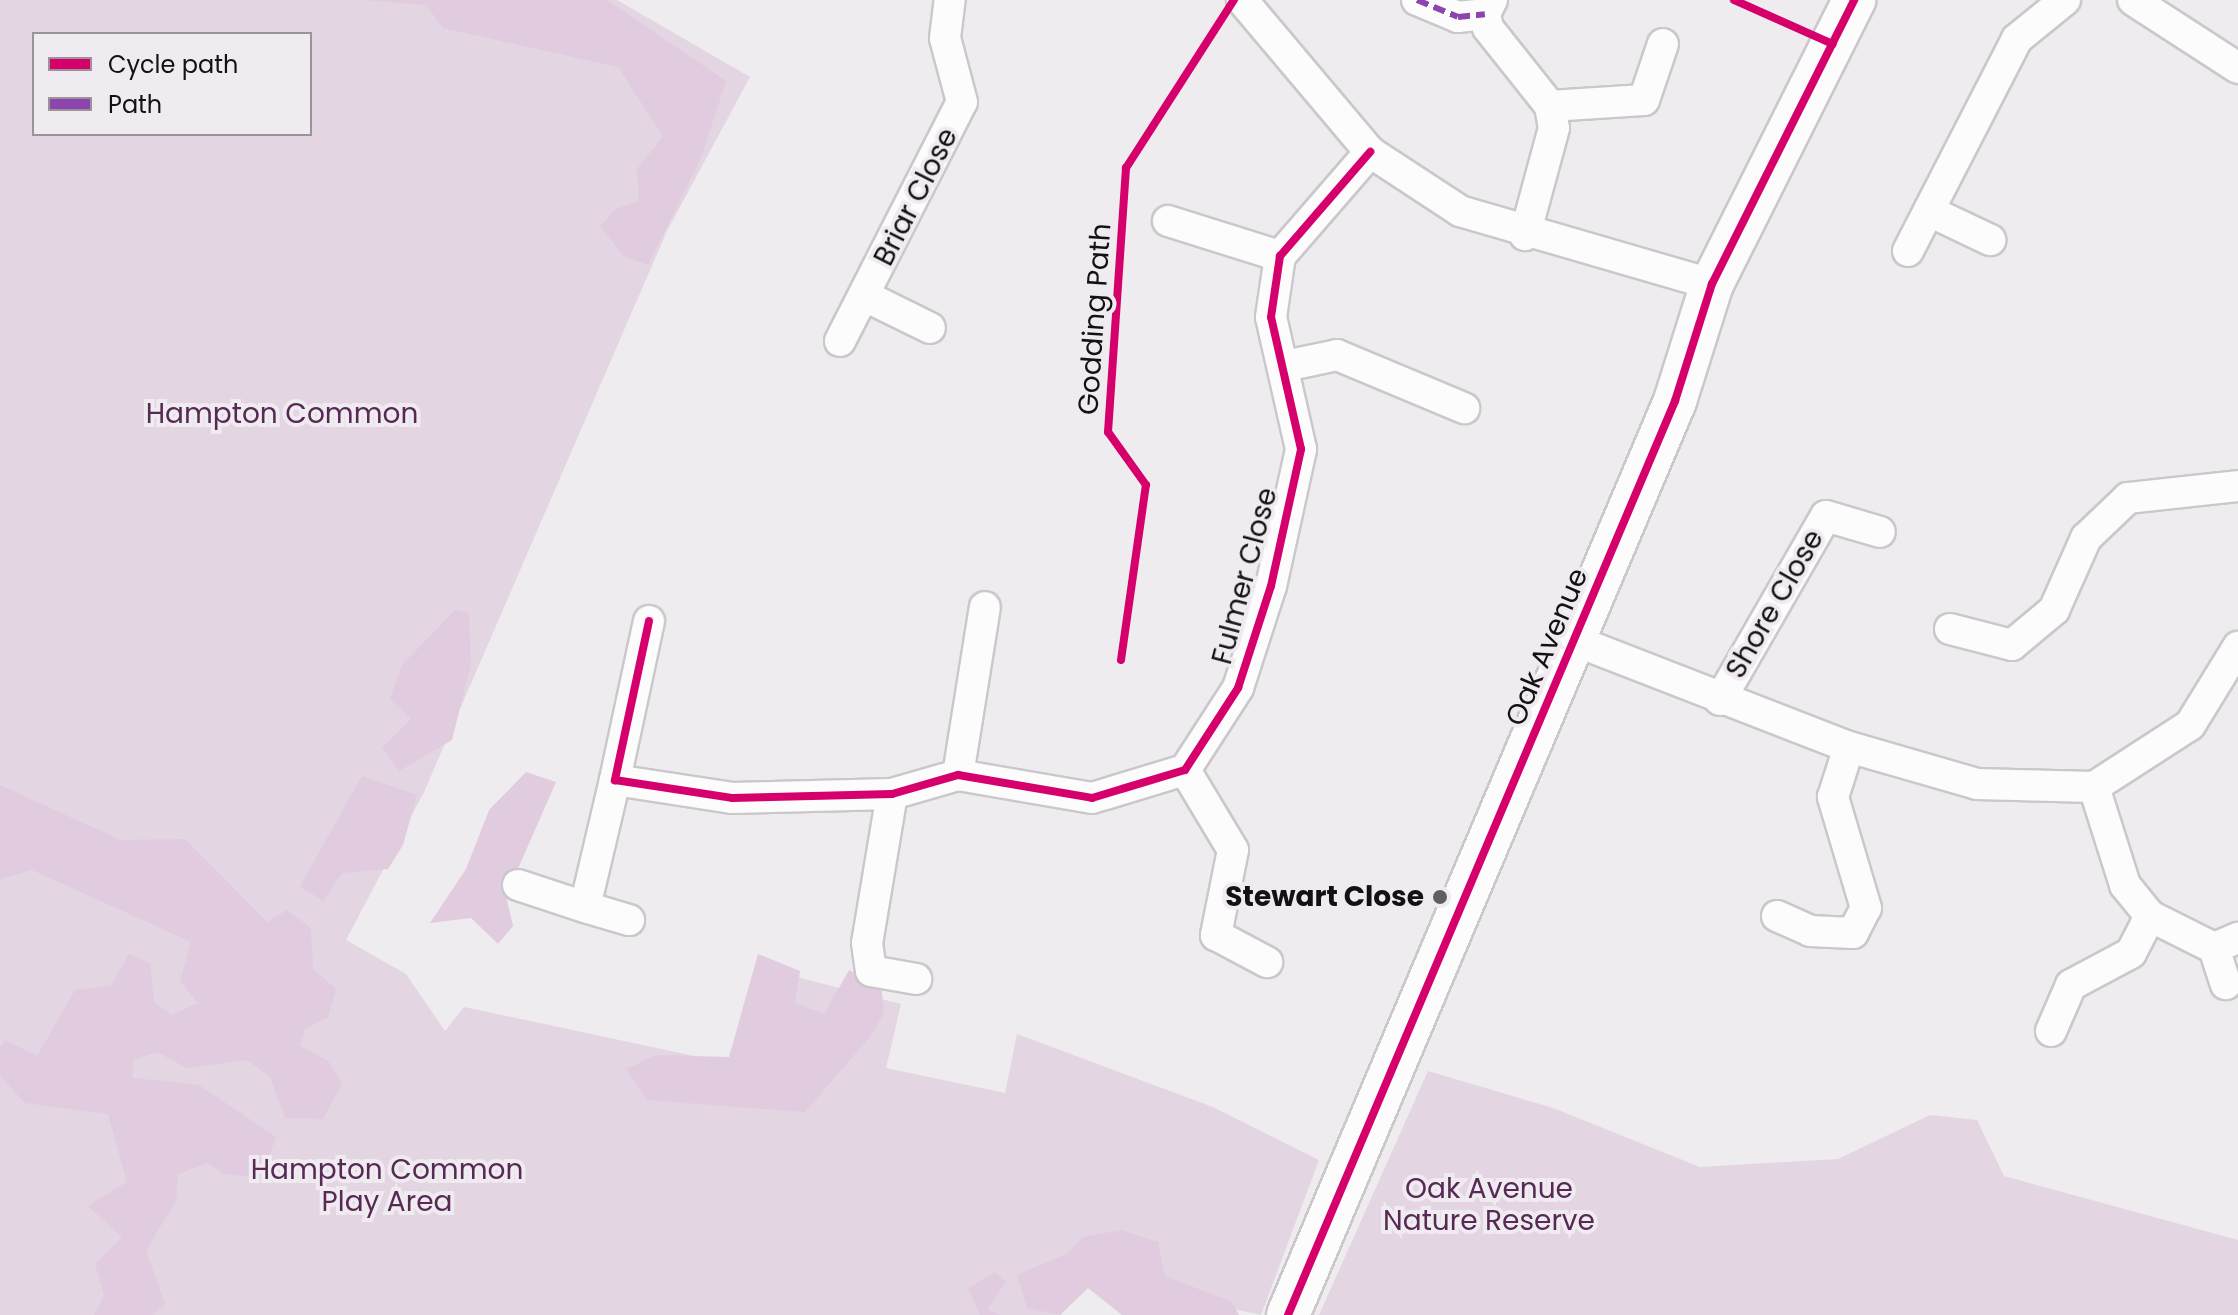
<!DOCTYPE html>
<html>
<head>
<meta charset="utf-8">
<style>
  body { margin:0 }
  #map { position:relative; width:2238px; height:1315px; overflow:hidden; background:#efecef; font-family:Poppins,sans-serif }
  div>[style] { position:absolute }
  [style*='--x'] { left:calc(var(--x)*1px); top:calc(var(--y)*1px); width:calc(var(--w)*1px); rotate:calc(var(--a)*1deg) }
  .green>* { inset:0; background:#e3d5e2 }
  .forest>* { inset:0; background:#e0ccde }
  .roads { filter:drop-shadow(2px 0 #cac8ca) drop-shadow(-2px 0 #cac8ca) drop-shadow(0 2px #cac8ca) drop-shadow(0 -2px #cac8ca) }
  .street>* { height:30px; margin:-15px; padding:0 15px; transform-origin:15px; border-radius:15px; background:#fdfcfd }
  .secondary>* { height:42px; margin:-21px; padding:0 21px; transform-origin:21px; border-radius:21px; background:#fdfcfd }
  .quiet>* { height:6px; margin-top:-3px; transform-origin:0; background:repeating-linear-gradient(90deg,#8e44ad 0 12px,transparent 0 18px) }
  .cycleway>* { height:8px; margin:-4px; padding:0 4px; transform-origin:4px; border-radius:4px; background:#d6006c }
  .dots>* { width:22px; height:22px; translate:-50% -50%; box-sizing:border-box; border:4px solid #f0ebf0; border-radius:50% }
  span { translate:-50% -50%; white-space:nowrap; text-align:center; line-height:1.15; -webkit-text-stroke:8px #f0ebf0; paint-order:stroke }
  .street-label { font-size:28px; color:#131113 }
  .park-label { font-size:28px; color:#562a54 }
  .poi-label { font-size:28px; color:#131113; font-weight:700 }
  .right { translate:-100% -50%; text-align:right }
  .legend { position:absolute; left:32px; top:32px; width:280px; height:104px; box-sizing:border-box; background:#f0ebf0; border:2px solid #989498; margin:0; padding:10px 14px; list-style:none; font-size:24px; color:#131113 }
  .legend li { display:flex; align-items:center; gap:16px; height:40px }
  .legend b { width:40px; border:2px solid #989498 }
</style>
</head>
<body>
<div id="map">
  <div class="green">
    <i style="clip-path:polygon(evenodd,0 0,617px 0,750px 77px,667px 231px,424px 792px,346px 940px,406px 974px,445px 1031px,464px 1007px,732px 1064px,762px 968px,901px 1004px,886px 1068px,1005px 1093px,1017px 1034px,1213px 1107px,1319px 1160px,1261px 1315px,1078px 1274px,1061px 1315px,0 1315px,0 0,34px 34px,310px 34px,310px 134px,34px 134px,34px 34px)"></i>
    <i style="clip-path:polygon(1428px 1071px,1553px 1108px,1700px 1167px,1838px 1159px,1930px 1115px,1977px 1120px,2004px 1176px,2238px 1240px,2238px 1315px,1319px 1315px)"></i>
  </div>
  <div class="forest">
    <i style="clip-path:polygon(365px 0,607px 0,726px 81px,701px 158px,648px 265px,623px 256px,600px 226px,616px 209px,639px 201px,637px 169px,663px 136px,618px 67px,443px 28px,426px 5px)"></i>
    <i style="clip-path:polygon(455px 610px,469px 613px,471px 664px,452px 740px,399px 771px,382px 748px,411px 719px,390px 699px,402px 665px)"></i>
    <i style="clip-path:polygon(526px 772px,556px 782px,506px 896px,513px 926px,498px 944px,471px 918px,430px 923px,466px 869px,489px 810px)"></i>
    <i style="clip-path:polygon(362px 776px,417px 795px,403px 845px,388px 869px,342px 873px,323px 901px,300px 886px)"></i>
    <i style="clip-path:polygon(0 785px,121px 840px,185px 839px,267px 922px,287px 910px,311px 928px,313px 969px,336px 989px,328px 1017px,305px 1029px,300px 1046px,328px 1061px,342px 1083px,323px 1119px,285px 1118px,270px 1077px,247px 1060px,187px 1068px,157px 1052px,133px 1060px,133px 1078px,199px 1085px,276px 1137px,261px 1178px,224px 1174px,208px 1163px,178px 1174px,176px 1201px,146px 1250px,165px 1304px,153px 1315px,94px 1315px,104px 1295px,95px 1264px,122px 1237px,88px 1206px,127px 1182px,108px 1114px,25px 1103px,0 1076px,0 1048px,5px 1040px,37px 1056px,75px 990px,111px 986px,129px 954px,150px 963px,154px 1002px,172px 1015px,198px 1003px,180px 981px,191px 942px,32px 870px,0 879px)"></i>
    <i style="clip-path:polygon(758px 954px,800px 971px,795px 1003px,824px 1014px,849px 970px,881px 986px,884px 1012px,874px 1032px,805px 1112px,647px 1100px,626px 1069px,656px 1055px,729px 1057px)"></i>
    <i style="clip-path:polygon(1122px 1230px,1158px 1242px,1165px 1276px,1232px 1302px,1239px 1315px,1122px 1315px,1088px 1288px,1060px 1315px,1027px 1308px,1017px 1275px,1068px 1253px,1083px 1237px)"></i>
    <i style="clip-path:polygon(995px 1272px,1006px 1282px,987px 1309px,1001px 1315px,980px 1315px,968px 1288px)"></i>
  </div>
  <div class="roads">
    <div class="street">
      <i style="--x:1242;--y:0;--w:199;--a:49.9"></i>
      <i style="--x:1370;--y:152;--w:108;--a:33.2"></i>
      <i style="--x:1460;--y:211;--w:262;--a:16.2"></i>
      <i style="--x:1417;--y:0;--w:44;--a:22.5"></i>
      <i style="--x:1458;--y:17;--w:27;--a:-6"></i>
      <i style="--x:1492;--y:0;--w:16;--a:117"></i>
      <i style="--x:1485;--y:14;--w:14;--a:78"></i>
      <i style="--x:1488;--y:28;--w:100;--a:51.5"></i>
      <i style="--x:1550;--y:106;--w:22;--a:80"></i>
      <i style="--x:1554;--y:128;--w:111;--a:105.2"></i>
      <i style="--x:2133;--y:0;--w:125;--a:32.9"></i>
      <i style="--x:1550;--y:106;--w:94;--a:-3.7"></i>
      <i style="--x:1644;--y:100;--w:59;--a:-71.3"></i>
      <i style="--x:1929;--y:211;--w:68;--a:25.4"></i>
      <i style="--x:1168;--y:221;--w:117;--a:17.4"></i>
      <i style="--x:1908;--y:251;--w:238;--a:-62.8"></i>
      <i style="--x:2017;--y:39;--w:62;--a:-39.1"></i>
      <i style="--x:867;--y:297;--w:70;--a:26.2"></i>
      <i style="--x:840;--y:341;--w:268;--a:-63"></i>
      <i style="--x:962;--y:102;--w:66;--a:-104.9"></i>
      <i style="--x:945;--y:38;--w:38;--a:-83"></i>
      <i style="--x:1285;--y:366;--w:53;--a:-11.9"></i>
      <i style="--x:1337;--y:355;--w:138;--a:22.7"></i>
      <i style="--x:649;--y:621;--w:163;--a:102.1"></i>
      <i style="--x:615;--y:780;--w:118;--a:8.7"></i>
      <i style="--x:732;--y:798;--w:160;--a:-1.4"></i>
      <i style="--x:892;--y:794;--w:69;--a:-16.1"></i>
      <i style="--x:958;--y:775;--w:136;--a:9.7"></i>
      <i style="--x:1092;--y:798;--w:97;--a:-16.8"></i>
      <i style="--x:1185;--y:770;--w:98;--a:-57.1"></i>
      <i style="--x:1238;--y:688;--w:107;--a:-72.1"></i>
      <i style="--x:1271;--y:586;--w:140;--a:-77.6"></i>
      <i style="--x:1301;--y:449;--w:135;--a:-102.8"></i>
      <i style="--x:1271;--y:317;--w:62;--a:-81.6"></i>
      <i style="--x:1280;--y:256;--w:138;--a:-49.1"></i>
      <i style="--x:1950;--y:629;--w:64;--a:14.5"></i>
      <i style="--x:2012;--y:645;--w:55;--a:-39.8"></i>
      <i style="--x:2054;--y:610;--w:79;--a:-66"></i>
      <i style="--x:2086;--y:538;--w:58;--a:-43.6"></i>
      <i style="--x:2128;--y:498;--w:111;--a:-6.2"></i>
      <i style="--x:1573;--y:640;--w:296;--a:21.2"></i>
      <i style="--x:1849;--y:747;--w:133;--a:16.1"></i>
      <i style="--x:1977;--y:784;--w:117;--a:1.5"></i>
      <i style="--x:2094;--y:787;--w:114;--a:-32.9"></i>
      <i style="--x:2190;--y:725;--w:92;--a:-58.4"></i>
      <i style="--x:1720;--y:700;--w:212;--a:-60.1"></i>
      <i style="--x:1826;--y:516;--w:56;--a:16.5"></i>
      <i style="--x:1185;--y:770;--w:93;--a:59"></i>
      <i style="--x:1233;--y:850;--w:87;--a:101.3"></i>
      <i style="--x:1216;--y:935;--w:58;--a:27.9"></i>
      <i style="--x:958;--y:775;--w:170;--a:-80.9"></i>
      <i style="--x:615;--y:780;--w:130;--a:103.3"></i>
      <i style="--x:585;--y:907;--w:46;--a:16.5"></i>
      <i style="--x:2094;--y:787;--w:103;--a:72.4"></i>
      <i style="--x:2125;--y:885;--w:40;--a:51"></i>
      <i style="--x:2150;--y:916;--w:72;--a:26.6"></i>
      <i style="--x:2214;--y:948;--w:26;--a:-23"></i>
      <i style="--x:892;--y:794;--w:151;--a:99.5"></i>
      <i style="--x:867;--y:943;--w:28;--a:82"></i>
      <i style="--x:871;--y:971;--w:46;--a:10.1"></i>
      <i style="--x:518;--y:885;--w:71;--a:18.2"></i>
      <i style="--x:1777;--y:916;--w:36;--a:24"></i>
      <i style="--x:1810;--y:931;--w:43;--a:2.7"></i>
      <i style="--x:1853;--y:933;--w:28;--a:-63"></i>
      <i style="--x:1866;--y:908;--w:116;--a:-106.6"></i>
      <i style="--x:1833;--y:797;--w:52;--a:-72.3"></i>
      <i style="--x:2214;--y:948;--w:38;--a:72"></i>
      <i style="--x:2051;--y:1031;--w:50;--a:-66.5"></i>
      <i style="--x:2071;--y:985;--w:68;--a:-28.1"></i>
      <i style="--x:2131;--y:953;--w:42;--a:-62.8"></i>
    </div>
    <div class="secondary">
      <i style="--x:1288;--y:1315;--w:993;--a:-67.05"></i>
      <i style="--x:1675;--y:401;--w:123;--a:-72.5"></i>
      <i style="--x:1712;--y:284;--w:318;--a:-63.4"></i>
    </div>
  </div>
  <div class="quiet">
    <i style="--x:1417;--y:0;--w:44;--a:22.5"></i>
    <i style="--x:1458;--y:17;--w:27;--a:-6"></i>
  </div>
  <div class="cycleway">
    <i style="--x:1734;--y:0;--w:108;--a:24"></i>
    <i style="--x:649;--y:621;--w:163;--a:102.1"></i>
    <i style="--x:615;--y:780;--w:118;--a:8.7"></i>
    <i style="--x:732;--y:798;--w:160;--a:-1.4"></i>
    <i style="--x:892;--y:794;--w:69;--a:-16.1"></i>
    <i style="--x:958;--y:775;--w:136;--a:9.7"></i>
    <i style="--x:1092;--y:798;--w:97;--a:-16.8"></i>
    <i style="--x:1185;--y:770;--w:98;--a:-57.1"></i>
    <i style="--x:1238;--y:688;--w:107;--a:-72.1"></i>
    <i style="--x:1271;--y:586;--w:140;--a:-77.6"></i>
    <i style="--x:1301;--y:449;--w:135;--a:-102.8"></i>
    <i style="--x:1271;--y:317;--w:62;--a:-81.6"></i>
    <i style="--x:1280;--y:256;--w:138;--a:-49.1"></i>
    <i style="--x:1121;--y:660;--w:177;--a:-81.9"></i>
    <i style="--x:1146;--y:485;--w:65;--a:-125.6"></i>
    <i style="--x:1108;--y:432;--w:265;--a:-86.1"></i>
    <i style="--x:1126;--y:168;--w:200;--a:-57.3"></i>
    <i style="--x:1288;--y:1315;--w:993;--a:-67.05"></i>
    <i style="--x:1675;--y:401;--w:123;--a:-72.5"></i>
    <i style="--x:1712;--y:284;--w:318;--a:-63.4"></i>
  </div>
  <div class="dots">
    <i style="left:1440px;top:897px;background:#605e60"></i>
  </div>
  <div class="street-label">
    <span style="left:916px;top:197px;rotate:-63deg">Briar Close</span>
    <span style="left:1095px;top:319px;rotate:-86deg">Godding Path</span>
    <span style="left:1245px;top:576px;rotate:-75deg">Fulmer Close</span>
    <span style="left:1775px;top:604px;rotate:-60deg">Shore Close</span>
    <span style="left:1547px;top:647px;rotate:-67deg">Oak Avenue</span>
  </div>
  <div class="park-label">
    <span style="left:282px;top:414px">Hampton Common</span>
    <span style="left:387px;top:1186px">Hampton Common<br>Play Area</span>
    <span style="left:1489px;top:1205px">Oak Avenue<br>Nature Reserve</span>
  </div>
  <div class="poi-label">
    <span class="right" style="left:1424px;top:897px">Stewart Close</span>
  </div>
  <ul class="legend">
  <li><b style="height:10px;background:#d6006c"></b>Cycle path</li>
  <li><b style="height:10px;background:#8e44ad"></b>Path</li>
  </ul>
</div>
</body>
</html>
